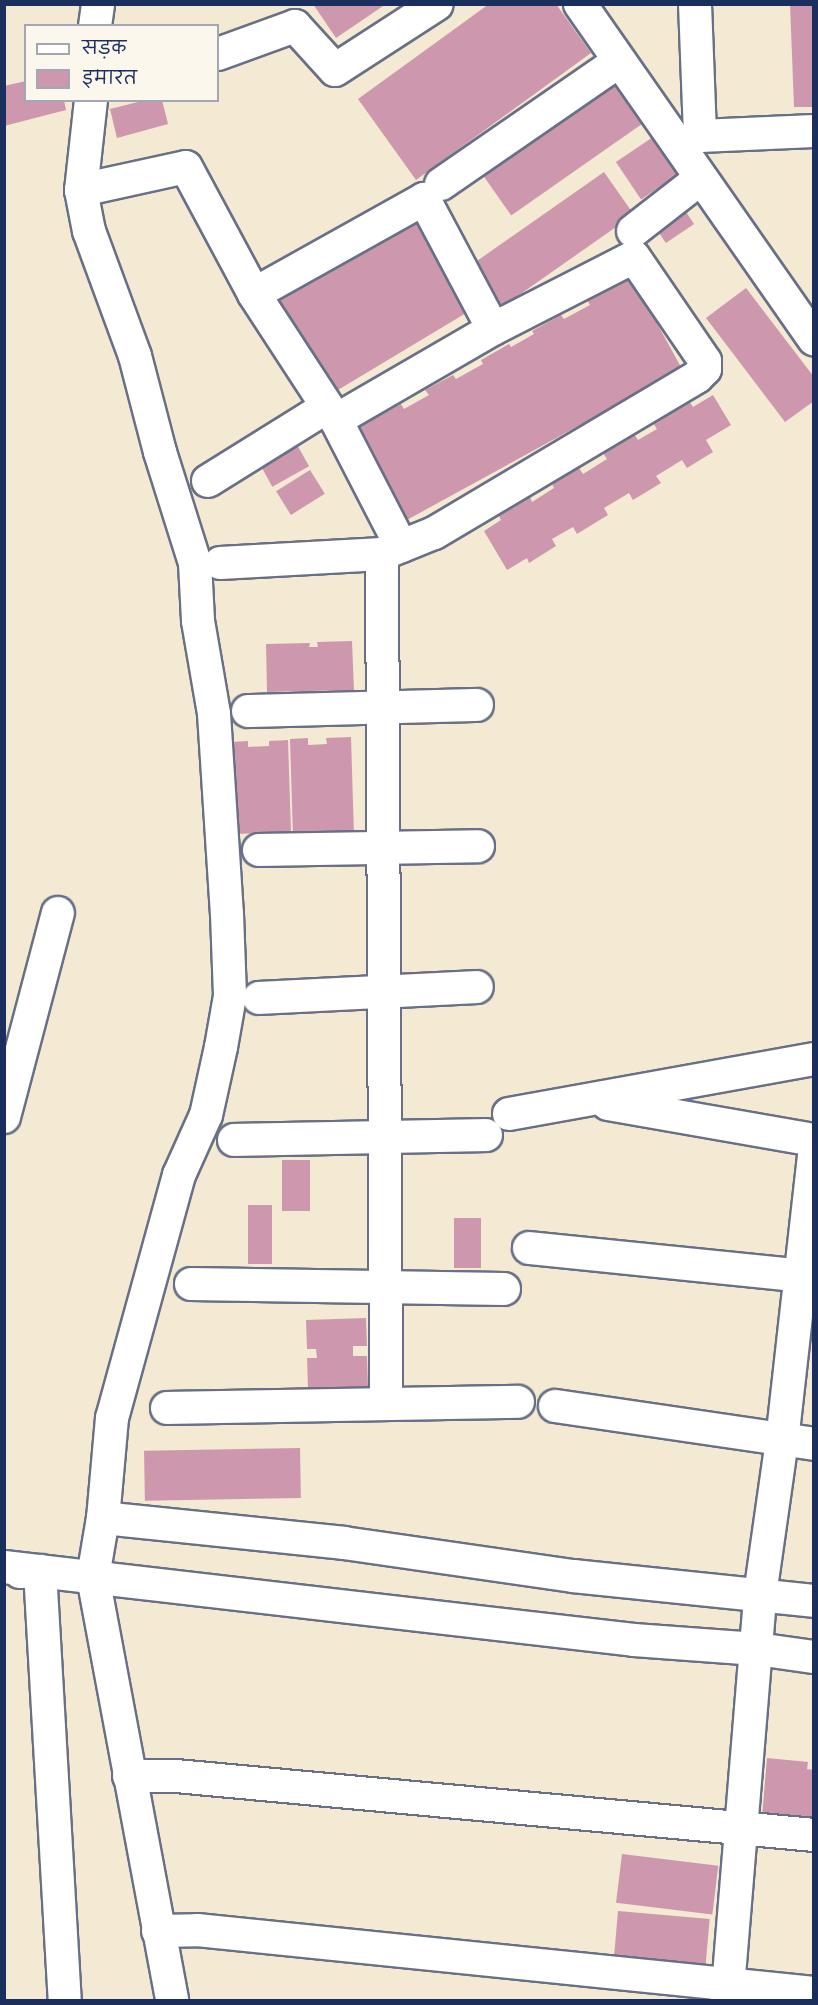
<!DOCTYPE html>
<html>
<head>
<meta charset="utf-8">
<style>
  body { margin:0 }
  #map { position:relative; width:818px; height:2005px; overflow:hidden; background:#f4e9d2; font-family:Pangolin,"Playpen Sans Deva",sans-serif }
  div>[style] { position:absolute }
  [style*='--x'] { left:calc(var(--x)*1px); top:calc(var(--y)*1px); width:calc(var(--w)*1px); rotate:calc(var(--a)*1deg) }
  .building>* { inset:0; background:#cd98ae; transform-origin:0 0 }
  .roads { filter:drop-shadow(2px 0 #677087) drop-shadow(-2px 0 #677087) drop-shadow(0 2px #677087) drop-shadow(0 -2px #677087) }
  .minor>* { height:32px; margin:-16px; padding:0 16px; transform-origin:16px; border-radius:16px; background:#fff }
  span { translate:-50% -50%; white-space:nowrap; text-align:center; line-height:1.15; -webkit-text-stroke:6px #fbf7ec; paint-order:stroke }
  .frame { position:absolute; inset:0; border:6px solid #1b2f5e; pointer-events:none }
  .legend { position:absolute; left:24px; top:24px; width:195px; height:78px; box-sizing:border-box; background:#fbf7ec; border:2px solid #a1a7b3; margin:0; padding:8px 10px; list-style:none; font-size:18px; color:#1b2f5e }
  .legend li { display:flex; align-items:center; gap:12px; height:30px }
  .legend b { width:30px; border:2px solid #a1a7b3 }
</style>
</head>
<body>
<div id="map">
  <div class="building">
    <i style="clip-path:polygon(313px 4px,386px 4px,336px 38px)"></i>
    <i style="clip-path:polygon(489px 4px,556px 4px,591px 53px,416px 180px,358px 99px)"></i>
    <i style="clip-path:polygon(790px 4px,814px 4px,814px 107px,794px 107px)"></i>
    <i style="clip-path:polygon(26px 81px,26px 100px,64px 100px,66px 110px,4px 126px,4px 86px)"></i>
    <i style="left:613px;top:82px;width:51px;height:160px;rotate:55deg"></i>
    <i style="clip-path:polygon(146px 100px,162px 100px,168px 124px,117px 138px,110px 109px)"></i>
    <i style="left:659px;top:133px;width:45px;height:52px;rotate:56deg"></i>
    <i style="left:604px;top:172px;width:52px;height:166px;rotate:55deg"></i>
    <i style="left:684px;top:209px;width:18px;height:34px;rotate:56deg"></i>
    <i style="left:419px;top:213px;width:110px;height:168px;rotate:59deg"></i>
    <i style="clip-path:polygon(630px 274px,682px 369px,405px 521px,354px 429px,401px 404px,404px 409px,429px 395px,425px 390px,453px 375px,456px 379px,483px 364px,481px 360px,509px 344px,511px 347px,534px 334px,532px 331px,561px 315px,564px 319px,590px 305px,586px 298px)"></i>
    <i style="clip-path:polygon(746px 288px,814px 377px,814px 401px,785px 422px,706px 318px)"></i>
    <i style="clip-path:polygon(713px 395px,731px 425px,706px 440px,713px 452px,687px 468px,682px 460px,656px 476px,661px 483px,633px 500px,629px 493px,604px 508px,608px 515px,577px 534px,573px 527px,552px 539px,556px 546px,529px 563px,527px 558px,507px 570px,484px 531px,501px 520px,499px 516px,530px 497px,532px 502px,554px 488px,552px 484px,579px 468px,583px 474px,607px 459px,603px 453px,634px 434px,638px 440px,657px 429px,653px 423px,689px 401px,693px 407px)"></i>
    <i style="left:295px;top:441px;width:29px;height:42px;rotate:61deg"></i>
    <i style="left:310px;top:470px;width:28px;height:40px;rotate:58deg"></i>
    <i style="clip-path:polygon(352px 641px,354px 690px,267px 692px,266px 644px,310px 643px,309px 647px,318px 647px,317px 642px)"></i>
    <i style="clip-path:polygon(351px 737px,354px 835px,293px 837px,290px 739px,308px 738px,308px 745px,327px 744px,326px 738px)"></i>
    <i style="clip-path:polygon(288px 740px,291px 832px,235px 834px,232px 742px,248px 741px,248px 747px,269px 746px,269px 741px)"></i>
    <i style="left:282px;top:1160px;width:28px;height:51px"></i>
    <i style="left:248px;top:1205px;width:24px;height:59px"></i>
    <i style="left:454px;top:1218px;width:27px;height:50px"></i>
    <i style="clip-path:polygon(366px 1318px,367px 1346px,353px 1346px,353px 1356px,367px 1356px,368px 1387px,308px 1389px,307px 1358px,317px 1358px,316px 1349px,307px 1349px,306px 1320px)"></i>
    <i style="left:300px;top:1448px;width:50px;height:156px;rotate:89deg"></i>
    <i style="clip-path:polygon(767px 1758px,808px 1762px,807px 1769px,814px 1770px,814px 1822px,762px 1817px)"></i>
    <i style="left:622px;top:1854px;width:97px;height:49px;rotate:7deg"></i>
    <i style="left:618px;top:1911px;width:92px;height:46px;rotate:5deg"></i>
  </div>
  <div class="roads">
    <div class="minor">
      <i style="--x:580;--y:4;--w:409;--a:55.1"></i>
      <i style="--x:695;--y:4;--w:132;--a:87.8"></i>
      <i style="--x:700;--y:136;--w:114;--a:-2.5"></i>
      <i style="--x:95;--y:26;--w:22;--a:-82"></i>
      <i style="--x:218;--y:54;--w:82;--a:-20"></i>
      <i style="--x:295;--y:26;--w:59;--a:47.7"></i>
      <i style="--x:335;--y:70;--w:121;--a:-32.9"></i>
      <i style="--x:91;--y:100;--w:91;--a:96.3"></i>
      <i style="--x:81;--y:190;--w:42;--a:79"></i>
      <i style="--x:89;--y:231;--w:133;--a:69.8"></i>
      <i style="--x:135;--y:356;--w:99;--a:75.4"></i>
      <i style="--x:160;--y:452;--w:116;--a:72.5"></i>
      <i style="--x:195;--y:563;--w:58;--a:87"></i>
      <i style="--x:198;--y:621;--w:94;--a:80.2"></i>
      <i style="--x:214;--y:714;--w:200;--a:86.3"></i>
      <i style="--x:227;--y:914;--w:82;--a:87.9"></i>
      <i style="--x:230;--y:996;--w:52;--a:100"></i>
      <i style="--x:221;--y:1047;--w:70;--a:102.4"></i>
      <i style="--x:206;--y:1115;--w:66;--a:114.2"></i>
      <i style="--x:179;--y:1175;--w:252;--a:105.4"></i>
      <i style="--x:112;--y:1418;--w:100;--a:95.1"></i>
      <i style="--x:103;--y:1518;--w:60;--a:99.6"></i>
      <i style="--x:93;--y:1577;--w:430;--a:79.4"></i>
      <i style="--x:441;--y:184;--w:216;--a:-34.6"></i>
      <i style="--x:81;--y:190;--w:107;--a:-12.4"></i>
      <i style="--x:186;--y:167;--w:144;--a:61.8"></i>
      <i style="--x:254;--y:294;--w:150;--a:56.9"></i>
      <i style="--x:336;--y:420;--w:181;--a:-30.1"></i>
      <i style="--x:493;--y:329;--w:158;--a:-27.1"></i>
      <i style="--x:634;--y:257;--w:126;--a:55.7"></i>
      <i style="--x:705;--y:361;--w:8;--a:90"></i>
      <i style="--x:705;--y:369;--w:11;--a:135"></i>
      <i style="--x:697;--y:377;--w:306;--a:149.3"></i>
      <i style="--x:434;--y:533;--w:56;--a:158"></i>
      <i style="--x:382;--y:554;--w:162;--a:176.8"></i>
      <i style="--x:633;--y:231;--w:86;--a:-37.9"></i>
      <i style="--x:254;--y:294;--w:195;--a:-29.2"></i>
      <i style="--x:424;--y:199;--w:147;--a:62"></i>
      <i style="--x:336;--y:420;--w:142;--a:62.7"></i>
      <i style="--x:208;--y:481;--w:140;--a:-31.9"></i>
      <i style="--x:382;--y:554;--w:850;--a:89.73"></i>
      <i style="--x:248;--y:711;--w:229;--a:-1.5"></i>
      <i style="--x:259;--y:850;--w:219;--a:-1"></i>
      <i style="--x:259;--y:998;--w:218;--a:-2.9"></i>
      <i style="--x:608;--y:1104;--w:209;--a:9.9"></i>
      <i style="--x:509;--y:1114;--w:310;--a:-10.2"></i>
      <i style="--x:4;--y:1117;--w:211;--a:-75.2"></i>
      <i style="--x:234;--y:1140;--w:252;--a:-1.1"></i>
      <i style="--x:529;--y:1248;--w:286;--a:5.8"></i>
      <i style="--x:191;--y:1284;--w:313;--a:0.9"></i>
      <i style="--x:555;--y:1406;--w:262;--a:8.3"></i>
      <i style="--x:167;--y:1408;--w:351;--a:-1"></i>
      <i style="--x:103;--y:1518;--w:242;--a:5.9"></i>
      <i style="--x:344;--y:1543;--w:231;--a:8.2"></i>
      <i style="--x:573;--y:1576;--w:242;--a:5.9"></i>
      <i style="--x:4;--y:1567;--w:634;--a:6.61"></i>
      <i style="--x:634;--y:1640;--w:123;--a:4.2"></i>
      <i style="--x:757;--y:1649;--w:58;--a:8"></i>
      <i style="--x:20;--y:1572;--w:20;--a:-3"></i>
      <i style="--x:40;--y:1571;--w:430;--a:86.7"></i>
      <i style="--x:129;--y:1776;--w:47;--a:0"></i>
      <i style="--x:176;--y:1776;--w:641;--a:5.28"></i>
      <i style="--x:158;--y:1931;--w:39;--a:-1"></i>
      <i style="--x:197;--y:1930;--w:620;--a:5.83"></i>
      <i style="--x:727;--y:2000;--w:406;--a:-85.3"></i>
      <i style="--x:760;--y:1595;--w:156;--a:-81.9"></i>
      <i style="--x:782;--y:1441;--w:287;--a:-83.6"></i>
    </div>
  </div>
  <div class="frame"></div>
  <ul class="legend">
  <li><b style="height:8px;background:#fff"></b>सड़क</li>
  <li><b style="height:16px;background:#cd98ae"></b>इमारत</li>
  </ul>
</div>
</body>
</html>
